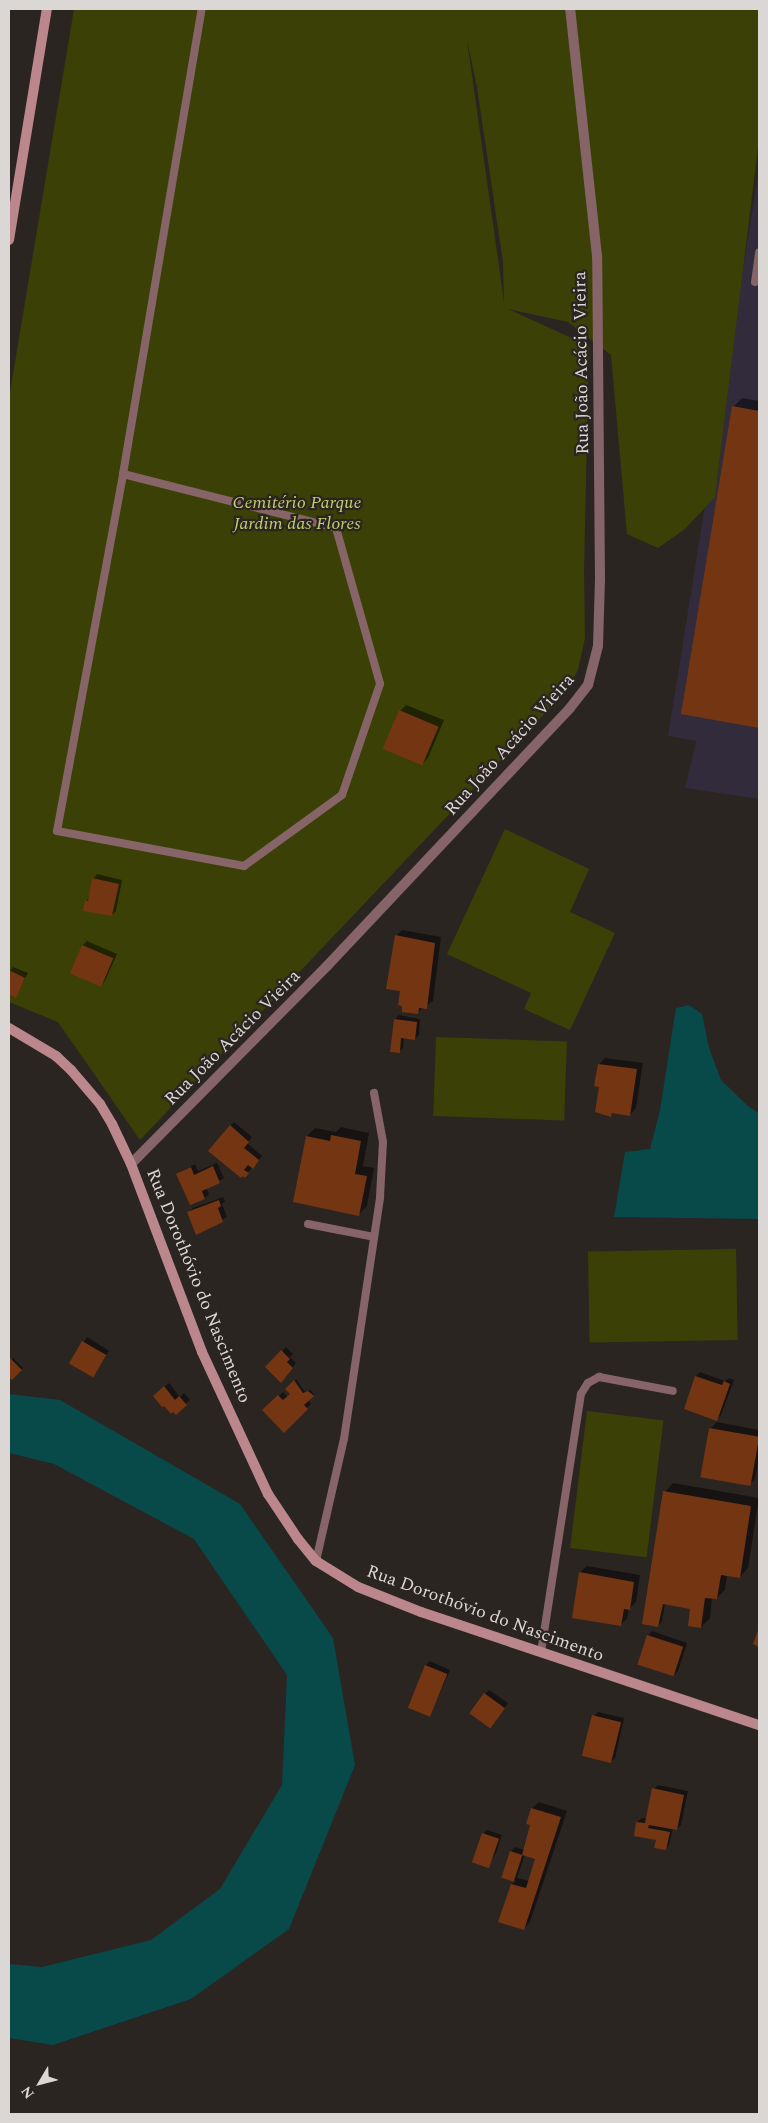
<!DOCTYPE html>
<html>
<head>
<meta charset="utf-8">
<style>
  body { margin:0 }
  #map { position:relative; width:768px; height:2123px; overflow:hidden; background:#2b2522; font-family:Spectral,serif }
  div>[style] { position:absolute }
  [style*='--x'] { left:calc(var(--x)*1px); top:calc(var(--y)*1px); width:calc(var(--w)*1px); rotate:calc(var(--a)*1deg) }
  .industrial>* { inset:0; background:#312b3b }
  .green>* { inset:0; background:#3b4106; transform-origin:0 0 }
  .water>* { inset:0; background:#08494a }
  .shadow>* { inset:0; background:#0007; transform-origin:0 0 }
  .building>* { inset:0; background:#743513; transform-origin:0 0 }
  .lane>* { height:8px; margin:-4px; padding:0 4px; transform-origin:4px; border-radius:4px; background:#866468 }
  .street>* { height:10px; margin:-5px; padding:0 5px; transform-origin:5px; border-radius:5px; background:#866468 }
  .secondary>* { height:10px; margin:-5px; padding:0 5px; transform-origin:5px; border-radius:5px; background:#bc868d }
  span { translate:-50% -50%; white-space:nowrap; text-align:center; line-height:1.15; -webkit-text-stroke:4.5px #2b2522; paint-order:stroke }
  .street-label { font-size:18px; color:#dbd7d5 }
  .park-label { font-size:18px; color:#c0cf68; font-style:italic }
  .frame { position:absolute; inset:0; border:10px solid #dbd7d5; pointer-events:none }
  .north { position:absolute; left:15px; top:2058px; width:50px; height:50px; -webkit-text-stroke:4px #2b2522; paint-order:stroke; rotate:233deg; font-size:14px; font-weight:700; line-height:20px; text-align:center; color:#dbd7d5 }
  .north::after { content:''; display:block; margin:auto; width:18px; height:22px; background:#dbd7d5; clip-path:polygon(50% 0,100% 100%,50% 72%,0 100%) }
</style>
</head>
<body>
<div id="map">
  <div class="industrial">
    <i style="clip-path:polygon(759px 169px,759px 799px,685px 788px,696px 741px,668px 736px)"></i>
  </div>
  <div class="green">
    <i style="clip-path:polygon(evenodd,74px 9px,759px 9px,759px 139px,715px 497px,685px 529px,658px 548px,627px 534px,611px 355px,568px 322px,508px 309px,589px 346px,584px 571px,585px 638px,578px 670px,567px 690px,140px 1140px,58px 1022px,9px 1002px,9px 398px,74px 9px,467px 40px,477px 87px,503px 262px,504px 302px,467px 40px)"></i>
    <i style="clip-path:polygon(505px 829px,589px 869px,570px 912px,615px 933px,570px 1030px,524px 1009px,531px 993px,447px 954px)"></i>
    <i style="left:436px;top:1037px;width:131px;height:79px;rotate:2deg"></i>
    <i style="left:736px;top:1249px;width:91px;height:148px;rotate:89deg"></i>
    <i style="left:587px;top:1411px;width:77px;height:138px;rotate:7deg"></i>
  </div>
  <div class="water">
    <i style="clip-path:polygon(689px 1005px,702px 1014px,709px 1048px,721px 1080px,749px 1107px,759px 1113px,759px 1219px,614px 1217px,625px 1152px,650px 1149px,660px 1110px,676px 1008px)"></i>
    <i style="clip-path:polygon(9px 1394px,60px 1400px,240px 1504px,333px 1638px,355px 1765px,289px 1929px,191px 1999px,53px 2045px,9px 2038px,9px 1964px,42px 1967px,151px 1940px,220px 1889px,282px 1785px,287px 1675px,194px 1539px,54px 1464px,9px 1453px)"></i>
  </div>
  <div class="shadow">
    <i style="clip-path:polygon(742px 398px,759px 401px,759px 727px,682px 713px,733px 407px)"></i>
    <i style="clip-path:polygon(406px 705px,444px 720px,428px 758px,422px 764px,400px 711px)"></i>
    <i style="clip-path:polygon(97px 874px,122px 880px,116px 911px,112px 915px,86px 901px,90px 897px,93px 879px)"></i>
    <i style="clip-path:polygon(402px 930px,441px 937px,433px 1001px,418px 1012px,402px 990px,396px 936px)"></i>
    <i style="clip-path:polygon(87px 941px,117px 954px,105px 981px,101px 985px,83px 945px)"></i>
    <i style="clip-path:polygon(13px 967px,28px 973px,16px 996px,9px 993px,9px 972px)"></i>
    <i style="clip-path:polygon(399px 1015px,420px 1019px,419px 1035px,415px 1039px,404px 1037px,403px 1048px,399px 1052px,395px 1019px)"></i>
    <i style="clip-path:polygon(605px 1058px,643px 1063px,636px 1108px,630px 1115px,614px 1112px,611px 1115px,600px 1086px,599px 1064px)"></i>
    <i style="clip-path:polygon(234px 1122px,252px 1137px,247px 1143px,262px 1156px,245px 1176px,230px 1126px)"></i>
    <i style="clip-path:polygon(341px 1127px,369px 1133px,363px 1166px,374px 1168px,367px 1206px,359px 1214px,307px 1136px,315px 1128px,336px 1132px)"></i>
    <i style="clip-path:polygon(217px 1163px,224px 1178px,206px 1188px,209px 1194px,205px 1198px,191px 1204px,178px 1174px,195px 1164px,198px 1171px)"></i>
    <i style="clip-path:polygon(223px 1197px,225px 1201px,222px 1204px,227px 1217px,197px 1233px,189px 1212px,193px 1208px)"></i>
    <i style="left:87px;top:1337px;width:26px;height:31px;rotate:32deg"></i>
    <i style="clip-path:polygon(286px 1347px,293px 1354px,290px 1357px,296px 1363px,285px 1378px,267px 1367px)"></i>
    <i style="clip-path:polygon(13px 1358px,23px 1368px,12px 1378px,9px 1375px,9px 1361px)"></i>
    <i style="clip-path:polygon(700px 1372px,725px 1381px,729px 1378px,734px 1380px,721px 1415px,717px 1419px,685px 1408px,696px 1376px)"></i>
    <i style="clip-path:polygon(296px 1379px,305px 1392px,310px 1390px,314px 1394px,307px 1400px,311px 1404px,284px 1431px,264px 1410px,283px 1392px,288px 1397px,292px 1393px,287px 1389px)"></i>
    <i style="clip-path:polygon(169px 1383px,180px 1397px,184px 1393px,190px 1400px,176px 1413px,159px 1392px)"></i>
    <i style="clip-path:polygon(717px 1422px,759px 1430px,759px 1459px,755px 1479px,749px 1485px,702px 1476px,711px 1428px)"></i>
    <i style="clip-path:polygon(673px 1483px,759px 1498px,748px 1568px,740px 1577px,727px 1575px,725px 1590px,717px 1598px,712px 1598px,710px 1618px,701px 1627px,691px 1608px,665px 1603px,662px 1622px,657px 1626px,665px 1492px)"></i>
    <i style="clip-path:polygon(587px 1566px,640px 1575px,636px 1602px,629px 1609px,627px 1619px,620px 1625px,580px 1572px)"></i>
    <i style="clip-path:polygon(652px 1631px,687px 1643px,678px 1671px,674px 1675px,648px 1635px)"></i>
    <i style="clip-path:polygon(430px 1661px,450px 1670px,432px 1711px,427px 1715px,408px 1706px,426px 1665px)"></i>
    <i style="clip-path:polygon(489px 1690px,508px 1703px,492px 1726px,485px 1694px)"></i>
    <i style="clip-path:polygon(598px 1712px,624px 1718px,615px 1758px,610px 1762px,594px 1716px)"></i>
    <i style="clip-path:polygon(658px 1785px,688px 1791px,681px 1825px,677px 1829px,673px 1828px,669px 1845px,665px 1849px,657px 1839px,635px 1835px,637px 1822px,642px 1818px,648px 1819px,654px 1789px)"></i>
    <i style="clip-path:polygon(evenodd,539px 1802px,567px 1811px,530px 1922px,524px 1928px,512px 1884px,516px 1881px,503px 1877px,511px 1851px,515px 1847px,525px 1850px,532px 1824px,528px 1823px,532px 1808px,539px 1802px,525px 1854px,537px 1858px,529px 1881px,517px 1878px,525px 1854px)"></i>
    <i style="clip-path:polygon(487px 1830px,502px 1835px,496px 1853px,488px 1866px,483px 1834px)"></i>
  </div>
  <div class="building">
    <i style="clip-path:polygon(732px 406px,759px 411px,759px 728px,681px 714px)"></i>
    <i style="left:399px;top:710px;width:43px;height:42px;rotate:23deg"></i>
    <i style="clip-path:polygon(92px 878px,119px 884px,112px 916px,83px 911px,85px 900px,88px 901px)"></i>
    <i style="clip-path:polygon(395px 935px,435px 943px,427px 1009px,419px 1008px,418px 1014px,402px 1012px,402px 1006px,398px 1005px,400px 991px,386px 989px)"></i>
    <i style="left:82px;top:945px;width:34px;height:31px;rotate:23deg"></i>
    <i style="clip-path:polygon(9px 970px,25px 978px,16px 998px,9px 994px)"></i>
    <i style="clip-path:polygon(394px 1019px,417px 1022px,415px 1040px,401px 1038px,400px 1053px,390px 1052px)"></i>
    <i style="clip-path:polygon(598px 1064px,637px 1069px,630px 1116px,612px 1113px,611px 1117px,595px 1112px,599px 1087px,594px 1086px)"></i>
    <i style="clip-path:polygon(230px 1125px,249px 1142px,244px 1148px,259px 1160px,253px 1169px,248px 1165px,244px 1170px,249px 1173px,245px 1178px,243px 1176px,241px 1178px,208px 1151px)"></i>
    <i style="clip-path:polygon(331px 1135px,361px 1141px,355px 1174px,367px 1176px,359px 1216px,293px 1202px,306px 1136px,330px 1141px)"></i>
    <i style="clip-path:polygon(213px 1166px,220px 1183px,202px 1191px,205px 1199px,190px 1205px,176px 1174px,191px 1167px,194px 1175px)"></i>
    <i style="clip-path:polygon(219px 1200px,221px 1206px,218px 1208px,223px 1222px,196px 1235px,187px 1212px)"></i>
    <i style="left:82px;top:1341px;width:28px;height:26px;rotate:30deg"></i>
    <i style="clip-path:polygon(281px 1350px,290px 1359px,287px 1362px,293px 1368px,281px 1383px,265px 1367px)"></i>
    <i style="clip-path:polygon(10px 1358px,22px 1370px,12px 1380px,9px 1377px)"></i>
    <i style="clip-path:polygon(695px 1376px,722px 1385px,724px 1381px,730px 1384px,717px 1421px,684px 1409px)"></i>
    <i style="clip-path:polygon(294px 1380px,303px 1393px,308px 1391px,314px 1396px,304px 1405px,308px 1409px,284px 1433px,262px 1410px,278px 1395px,283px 1400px,290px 1394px,285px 1389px)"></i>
    <i style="clip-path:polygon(164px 1386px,175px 1400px,179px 1396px,187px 1405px,176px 1415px,173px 1412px,171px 1414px,164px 1406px,162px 1407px,153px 1396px)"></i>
    <i style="left:709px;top:1428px;width:51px;height:50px;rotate:10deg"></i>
    <i style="clip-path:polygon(663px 1491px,751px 1506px,740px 1578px,721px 1575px,717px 1599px,705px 1598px,701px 1628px,688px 1626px,690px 1609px,663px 1604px,658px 1627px,642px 1624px)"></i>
    <i style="clip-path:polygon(579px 1572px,634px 1582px,630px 1610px,624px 1609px,621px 1626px,572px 1618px)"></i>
    <i style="clip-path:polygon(759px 1628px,759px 1647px,753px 1644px)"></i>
    <i style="left:647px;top:1635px;width:38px;height:31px;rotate:18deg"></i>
    <i style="left:425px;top:1665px;width:24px;height:46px;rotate:22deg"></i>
    <i style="left:484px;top:1693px;width:26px;height:25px;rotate:36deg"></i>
    <i style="left:592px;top:1715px;width:30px;height:42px;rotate:14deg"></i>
    <i style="clip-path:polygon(652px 1788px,684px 1795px,677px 1830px,649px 1825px,648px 1828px,670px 1832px,666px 1850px,654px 1848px,656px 1840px,634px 1836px,636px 1822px,645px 1823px)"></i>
    <i style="clip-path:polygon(531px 1808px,561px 1817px,524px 1930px,498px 1922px,511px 1884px,526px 1888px,535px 1859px,522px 1855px,530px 1825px,526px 1824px)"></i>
    <i style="left:482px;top:1833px;width:18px;height:31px;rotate:19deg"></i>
    <i style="left:510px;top:1851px;width:13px;height:28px;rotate:18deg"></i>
  </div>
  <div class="lane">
    <i style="--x:755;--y:282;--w:30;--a:-82"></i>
    <i style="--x:123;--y:474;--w:220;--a:14.2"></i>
    <i style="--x:336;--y:528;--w:162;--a:74.2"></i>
    <i style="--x:380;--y:684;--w:117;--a:108.9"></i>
    <i style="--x:342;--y:795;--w:121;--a:144.1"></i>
    <i style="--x:244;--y:866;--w:190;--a:-169.4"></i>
    <i style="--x:57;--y:831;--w:363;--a:-79.5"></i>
    <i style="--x:123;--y:474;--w:472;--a:-80.4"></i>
    <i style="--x:308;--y:1224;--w:67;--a:11.1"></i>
    <i style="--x:316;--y:1561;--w:125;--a:-77.1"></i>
    <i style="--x:344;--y:1439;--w:245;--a:-81.5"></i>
    <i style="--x:380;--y:1197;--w:55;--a:-86.9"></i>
    <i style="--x:383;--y:1142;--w:50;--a:-100.4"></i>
    <i style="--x:541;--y:1652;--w:261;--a:-81.2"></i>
    <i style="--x:581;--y:1394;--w:13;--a:-58"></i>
    <i style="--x:588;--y:1383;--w:13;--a:-29"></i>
    <i style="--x:599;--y:1377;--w:75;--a:10.7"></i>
  </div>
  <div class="street">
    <i style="--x:131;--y:1164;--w:279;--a:-45.3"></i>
    <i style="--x:327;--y:966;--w:354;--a:-46.7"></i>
    <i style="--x:570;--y:708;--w:29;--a:-52"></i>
    <i style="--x:588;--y:685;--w:40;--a:-75.6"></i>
    <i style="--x:598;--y:646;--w:66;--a:-88.3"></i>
    <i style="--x:600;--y:580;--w:324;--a:-90.5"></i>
    <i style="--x:597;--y:256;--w:248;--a:-96.2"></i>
  </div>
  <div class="secondary">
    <i style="--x:9;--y:240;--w:234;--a:-80.7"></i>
    <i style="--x:9;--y:1028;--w:55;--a:30.8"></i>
    <i style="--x:56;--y:1056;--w:21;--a:43"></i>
    <i style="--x:71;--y:1070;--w:45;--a:49.5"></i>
    <i style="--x:100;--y:1104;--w:23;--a:59"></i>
    <i style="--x:112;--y:1124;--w:44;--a:64.6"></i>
    <i style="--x:131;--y:1164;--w:201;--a:69.3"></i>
    <i style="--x:202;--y:1352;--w:157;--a:65.1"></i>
    <i style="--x:268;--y:1494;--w:54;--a:56.3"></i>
    <i style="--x:298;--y:1539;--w:28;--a:51"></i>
    <i style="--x:316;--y:1561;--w:49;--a:31.8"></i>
    <i style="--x:358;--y:1587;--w:68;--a:21.6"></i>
    <i style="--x:421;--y:1612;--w:356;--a:18.5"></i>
  </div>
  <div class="street-label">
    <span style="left:582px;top:363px;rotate:-91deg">Rua João Acácio Vieira</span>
    <span style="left:510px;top:745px;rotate:-48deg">Rua João Acácio Vieira</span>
    <span style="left:233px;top:1038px;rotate:-45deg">Rua João Acácio Vieira</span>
    <span style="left:198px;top:1286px;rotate:68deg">Rua Dorothóvio do Nascimento</span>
    <span style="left:485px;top:1614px;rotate:20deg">Rua Dorothóvio do Nascimento</span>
  </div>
  <div class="park-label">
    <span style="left:297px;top:514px">Cemitério Parque<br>Jardim das Flores</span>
  </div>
  <div class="frame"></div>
  <div class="north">N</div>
</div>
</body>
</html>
